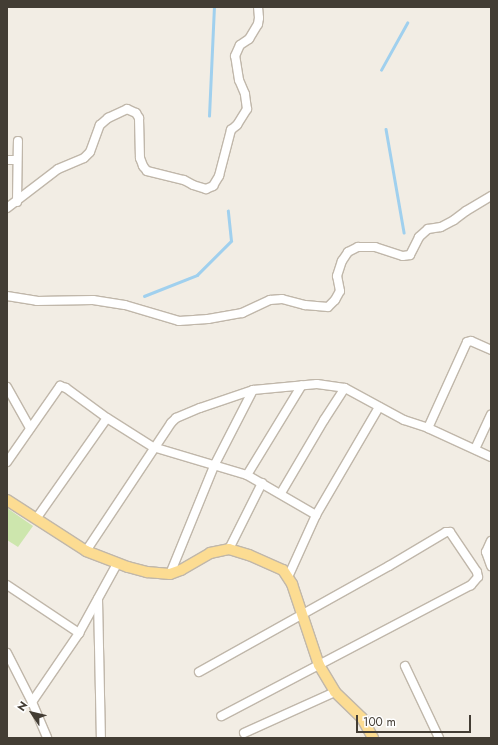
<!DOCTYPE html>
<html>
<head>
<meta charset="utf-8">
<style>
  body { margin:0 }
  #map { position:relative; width:498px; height:745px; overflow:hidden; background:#f2ede4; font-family:Jost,sans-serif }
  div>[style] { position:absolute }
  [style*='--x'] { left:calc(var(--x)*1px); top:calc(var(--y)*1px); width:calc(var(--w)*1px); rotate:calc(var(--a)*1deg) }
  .green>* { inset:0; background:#cde6ad }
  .stream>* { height:2.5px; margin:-1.25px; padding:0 1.25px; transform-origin:1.25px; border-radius:1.25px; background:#a0d0ee }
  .roads { filter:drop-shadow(1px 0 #c0b7aa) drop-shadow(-1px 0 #c0b7aa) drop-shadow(0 1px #c0b7aa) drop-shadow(0 -1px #c0b7aa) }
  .minor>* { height:8px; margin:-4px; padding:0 4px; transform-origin:4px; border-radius:4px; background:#fff }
  .major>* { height:10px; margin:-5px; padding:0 5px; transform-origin:5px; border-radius:5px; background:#fcdc92 }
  span { translate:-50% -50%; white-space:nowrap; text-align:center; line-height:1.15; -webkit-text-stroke:3px #fff; paint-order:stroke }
  .frame { position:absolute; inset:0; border:8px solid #433d34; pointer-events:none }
  .north { position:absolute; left:12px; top:693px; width:40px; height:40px; -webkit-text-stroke:3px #fff; paint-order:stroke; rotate:305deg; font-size:11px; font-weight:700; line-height:16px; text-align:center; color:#433d34 }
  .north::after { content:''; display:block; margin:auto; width:14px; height:18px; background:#433d34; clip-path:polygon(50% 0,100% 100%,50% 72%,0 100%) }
  .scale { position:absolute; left:356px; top:715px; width:115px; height:18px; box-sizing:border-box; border:2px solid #433d34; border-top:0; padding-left:5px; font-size:12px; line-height:14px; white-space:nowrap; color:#433d34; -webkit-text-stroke:3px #fff; paint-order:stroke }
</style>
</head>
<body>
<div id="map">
  <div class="green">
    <i style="clip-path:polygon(7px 508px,33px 526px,18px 547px,7px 540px)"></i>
  </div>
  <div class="stream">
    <i style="--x:381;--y:70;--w:54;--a:-61"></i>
    <i style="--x:209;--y:116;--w:109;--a:-87.4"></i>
    <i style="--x:386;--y:129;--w:105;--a:80.1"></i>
    <i style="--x:144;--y:296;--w:57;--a:-21.6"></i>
    <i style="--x:197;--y:275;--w:48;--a:-45"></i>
    <i style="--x:231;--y:241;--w:30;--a:-96"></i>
  </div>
  <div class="roads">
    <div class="minor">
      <i style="--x:7;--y:160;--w:10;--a:0"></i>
      <i style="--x:17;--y:202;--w:61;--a:-89.1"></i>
      <i style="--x:7;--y:208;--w:64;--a:-37.4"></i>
      <i style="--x:58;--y:169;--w:28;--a:-23"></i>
      <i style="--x:84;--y:158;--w:8;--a:-45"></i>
      <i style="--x:90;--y:152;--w:29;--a:-70"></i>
      <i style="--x:100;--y:125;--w:11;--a:-41"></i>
      <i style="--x:108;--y:118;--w:21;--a:-25"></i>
      <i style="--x:127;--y:109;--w:10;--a:24"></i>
      <i style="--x:136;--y:113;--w:6;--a:59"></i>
      <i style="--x:139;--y:118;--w:40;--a:88.6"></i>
      <i style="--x:140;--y:158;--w:9;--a:69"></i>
      <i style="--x:143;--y:166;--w:6;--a:51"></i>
      <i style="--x:147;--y:171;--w:38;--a:14"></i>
      <i style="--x:184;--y:180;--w:10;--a:29"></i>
      <i style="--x:193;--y:185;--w:14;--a:17"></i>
      <i style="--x:206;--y:189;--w:8;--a:-23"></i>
      <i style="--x:213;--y:186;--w:12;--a:-59"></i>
      <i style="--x:219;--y:176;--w:48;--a:-75.4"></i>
      <i style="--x:231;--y:130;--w:8;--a:-40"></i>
      <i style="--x:237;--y:125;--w:19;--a:-58"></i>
      <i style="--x:247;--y:109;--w:15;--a:-98"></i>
      <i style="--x:245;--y:94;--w:15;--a:-113"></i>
      <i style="--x:239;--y:80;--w:24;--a:-99"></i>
      <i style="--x:235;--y:56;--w:12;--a:-66"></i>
      <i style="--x:240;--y:45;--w:11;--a:-34"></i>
      <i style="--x:249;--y:39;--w:17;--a:-59"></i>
      <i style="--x:258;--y:24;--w:6;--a:-81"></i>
      <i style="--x:259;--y:18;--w:11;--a:-95"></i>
      <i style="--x:7;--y:296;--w:30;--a:9"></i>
      <i style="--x:37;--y:301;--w:56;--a:-1"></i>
      <i style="--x:93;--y:300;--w:32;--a:9"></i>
      <i style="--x:125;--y:305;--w:56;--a:16.5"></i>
      <i style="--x:179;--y:321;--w:29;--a:-4"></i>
      <i style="--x:208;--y:319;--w:35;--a:-10"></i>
      <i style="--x:242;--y:313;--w:31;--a:-25"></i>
      <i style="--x:270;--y:300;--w:12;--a:-5"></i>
      <i style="--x:282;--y:299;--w:24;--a:15"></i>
      <i style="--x:305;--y:305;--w:23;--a:5"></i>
      <i style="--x:328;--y:307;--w:10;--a:-45"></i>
      <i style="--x:335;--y:300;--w:10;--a:-61"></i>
      <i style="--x:340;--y:291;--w:15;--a:-101"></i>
      <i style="--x:337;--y:276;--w:16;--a:-72"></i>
      <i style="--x:342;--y:261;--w:11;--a:-56"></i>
      <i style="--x:348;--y:252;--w:11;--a:-27"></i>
      <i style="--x:358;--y:247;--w:17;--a:0"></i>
      <i style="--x:375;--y:247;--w:29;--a:18"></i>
      <i style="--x:403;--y:256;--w:7;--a:-8"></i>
      <i style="--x:410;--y:255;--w:20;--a:-63"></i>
      <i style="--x:419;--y:237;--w:12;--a:-42"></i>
      <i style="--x:428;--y:229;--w:13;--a:-9"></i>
      <i style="--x:441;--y:227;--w:15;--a:-28"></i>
      <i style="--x:454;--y:220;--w:15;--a:-37"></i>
      <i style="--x:466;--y:211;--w:29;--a:-31"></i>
      <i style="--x:7;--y:387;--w:47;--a:60.7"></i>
      <i style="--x:428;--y:428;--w:94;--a:-65.6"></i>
      <i style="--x:467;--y:342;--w:4;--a:-14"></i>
      <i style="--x:471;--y:341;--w:22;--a:24"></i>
      <i style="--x:475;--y:449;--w:38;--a:-65"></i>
      <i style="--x:7;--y:462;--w:93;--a:-55.1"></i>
      <i style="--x:60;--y:386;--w:6;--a:18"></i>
      <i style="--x:66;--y:388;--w:51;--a:36.2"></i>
      <i style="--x:107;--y:418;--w:54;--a:32.2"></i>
      <i style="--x:153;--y:447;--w:98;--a:16.6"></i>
      <i style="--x:247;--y:475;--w:80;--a:30.1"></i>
      <i style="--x:316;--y:515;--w:125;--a:-59.7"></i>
      <i style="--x:247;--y:475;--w:105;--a:-58.6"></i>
      <i style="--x:281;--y:493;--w:85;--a:-59.5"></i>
      <i style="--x:324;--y:420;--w:38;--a:-57"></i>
      <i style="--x:36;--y:519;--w:123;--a:-54.9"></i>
      <i style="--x:491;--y:541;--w:12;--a:114"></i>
      <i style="--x:486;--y:552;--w:15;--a:70"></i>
      <i style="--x:229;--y:549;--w:74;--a:-63.4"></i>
      <i style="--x:86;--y:551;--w:154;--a:-56.4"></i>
      <i style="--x:171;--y:423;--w:7;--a:-45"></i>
      <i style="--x:176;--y:418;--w:26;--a:-23"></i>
      <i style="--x:200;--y:408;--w:56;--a:-18.8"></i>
      <i style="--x:253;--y:390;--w:64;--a:-5.4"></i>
      <i style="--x:317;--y:384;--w:28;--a:8"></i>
      <i style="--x:345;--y:388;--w:67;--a:28.5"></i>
      <i style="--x:404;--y:420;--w:25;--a:18"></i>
      <i style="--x:428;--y:428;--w:69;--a:24.7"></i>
      <i style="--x:170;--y:574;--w:119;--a:-67.8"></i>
      <i style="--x:215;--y:464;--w:83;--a:-62.8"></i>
      <i style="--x:288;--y:577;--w:68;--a:-65.7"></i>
      <i style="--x:7;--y:585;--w:87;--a:33.7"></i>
      <i style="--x:98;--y:599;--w:139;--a:88.8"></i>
      <i style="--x:7;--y:653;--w:55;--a:63"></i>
      <i style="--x:32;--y:702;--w:39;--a:67"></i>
      <i style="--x:405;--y:666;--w:80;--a:64.7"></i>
      <i style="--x:199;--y:672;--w:218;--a:-29.2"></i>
      <i style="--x:389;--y:566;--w:66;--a:-30.8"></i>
      <i style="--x:446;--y:532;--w:4;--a:0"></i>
      <i style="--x:450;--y:532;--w:48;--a:56"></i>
      <i style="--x:477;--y:572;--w:5;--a:79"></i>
      <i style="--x:478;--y:577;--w:11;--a:131"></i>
      <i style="--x:471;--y:585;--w:282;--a:152.3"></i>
      <i style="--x:32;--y:702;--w:83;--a:-55.7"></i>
      <i style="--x:79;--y:633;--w:79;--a:-61.2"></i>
      <i style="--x:244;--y:733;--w:100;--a:-24.3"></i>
    </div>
    <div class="major">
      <i style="--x:7;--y:500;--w:94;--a:32.8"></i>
      <i style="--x:86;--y:551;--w:45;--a:20.9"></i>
      <i style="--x:128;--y:567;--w:20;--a:15"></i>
      <i style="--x:147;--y:572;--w:23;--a:5"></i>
      <i style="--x:170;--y:574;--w:12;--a:-20"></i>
      <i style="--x:181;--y:570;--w:34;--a:-30"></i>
      <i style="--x:210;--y:553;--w:19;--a:-12"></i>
      <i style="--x:229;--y:549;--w:21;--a:17"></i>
      <i style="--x:249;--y:555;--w:37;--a:24"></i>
      <i style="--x:283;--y:570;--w:17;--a:57"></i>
      <i style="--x:292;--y:584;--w:85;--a:71.6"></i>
      <i style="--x:319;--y:665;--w:31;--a:59"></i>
      <i style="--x:335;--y:692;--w:37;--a:44"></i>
      <i style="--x:362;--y:718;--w:23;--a:61"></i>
    </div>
  </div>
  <div class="frame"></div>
  <div class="north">N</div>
  <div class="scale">100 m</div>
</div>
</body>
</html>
